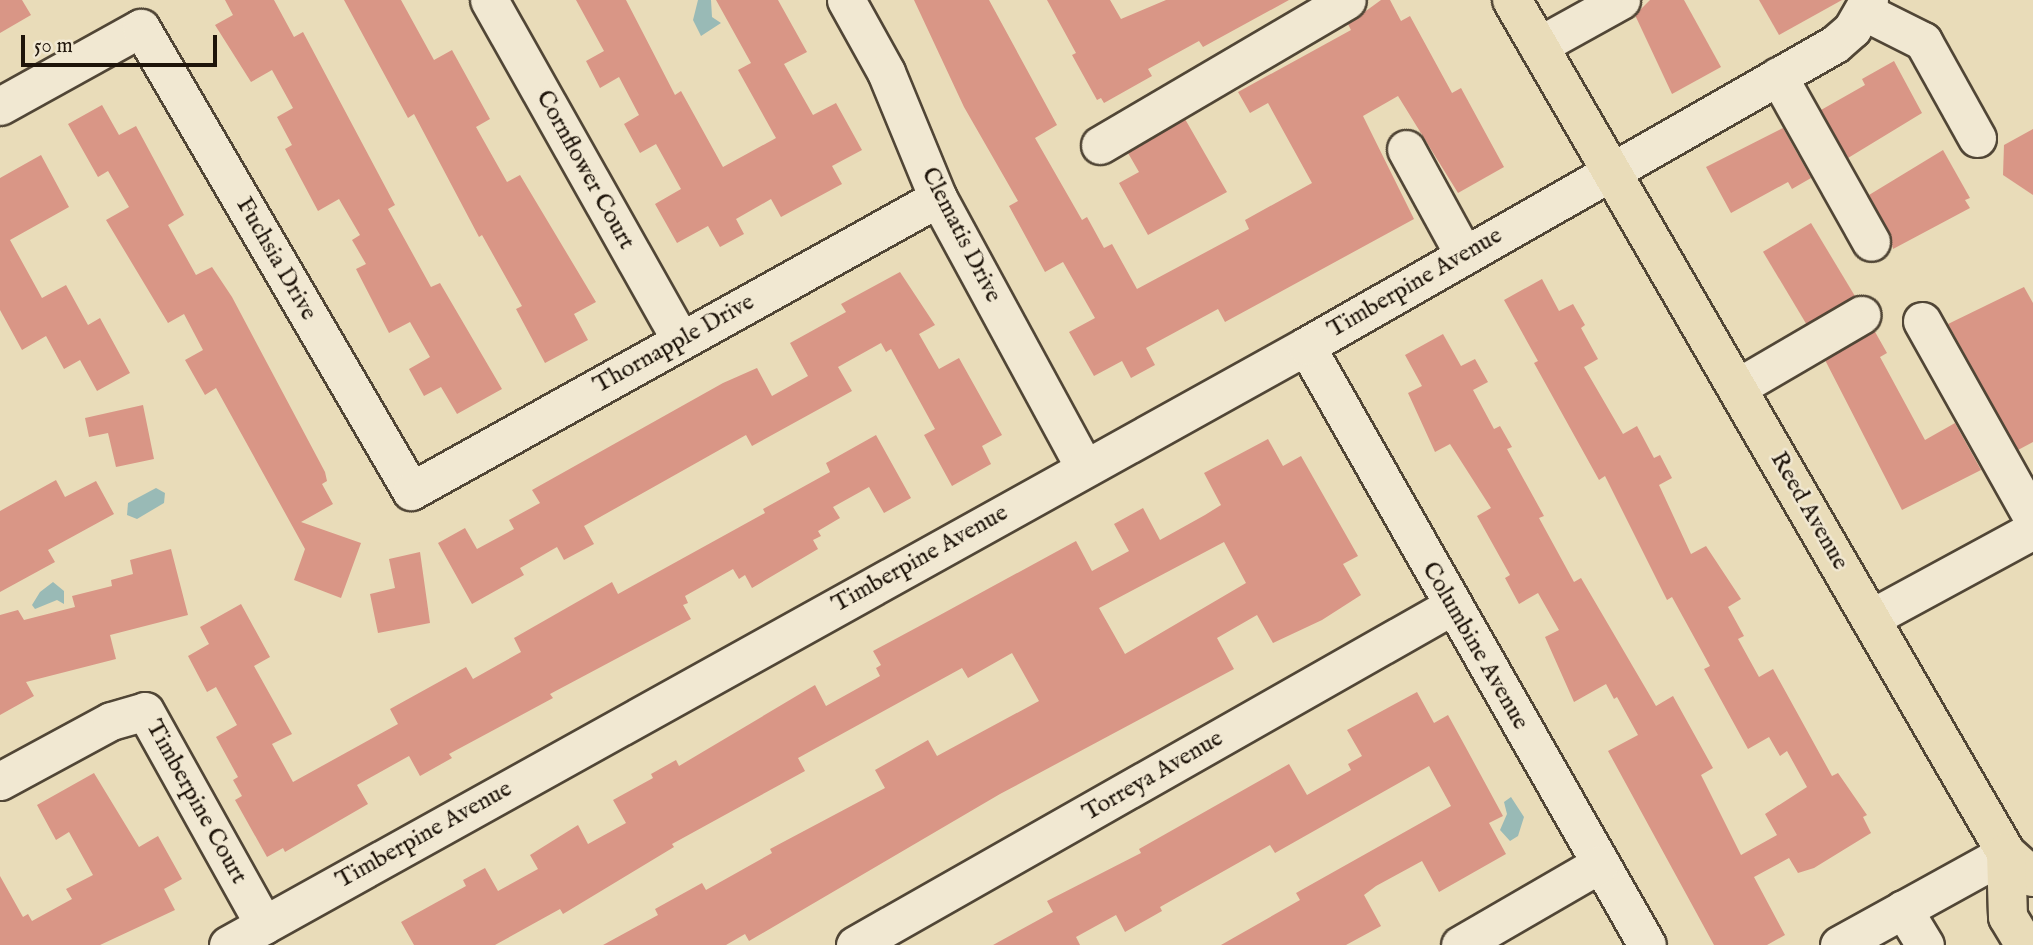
<!DOCTYPE html>
<html>
<head>
<meta charset="utf-8">
<style>
  body { margin:0 }
  #map { position:relative; width:2033px; height:945px; overflow:hidden; background:#e9dcb9; font-family:"IM FELL English",serif }
  div>[style] { position:absolute }
  [style*='--x'] { left:calc(var(--x)*1px); top:calc(var(--y)*1px); width:calc(var(--w)*1px); rotate:calc(var(--a)*1deg) }
  .water>* { inset:0; background:#99bab6 }
  .building>* { inset:0; background:#d99686; transform-origin:0 0 }
  .roads { filter:drop-shadow(2px 0 #514636) drop-shadow(-2px 0 #514636) drop-shadow(0 2px #514636) drop-shadow(0 -2px #514636) }
  .minor>* { height:37px; margin:-18.5px; padding:0 18.5px; transform-origin:18.5px; border-radius:18.5px; background:#f1e8d2 }
  .major>* { height:38px; margin:-19px; padding:0 19px; transform-origin:19px; border-radius:19px; background:#e9dcb9 }
  span { translate:-50% -50%; white-space:nowrap; text-align:center; line-height:1.15; -webkit-text-stroke:5px #f1e8d2; paint-order:stroke }
  .street-label { font-size:24px; color:#1e140a }
  .scale { position:absolute; left:21px; top:35px; width:196px; height:32px; box-sizing:border-box; border:4px solid #1e140a; border-top:0; padding-left:9px; font-size:21px; line-height:24px; white-space:nowrap; color:#1e140a; -webkit-text-stroke:5px #f1e8d2; paint-order:stroke }
</style>
</head>
<body>
<div id="map">
  <div class="water">
    <i style="clip-path:polygon(698px 0,711px 0,712px 17px,721px 23px,701px 36px,693px 20px)"></i>
    <i style="clip-path:polygon(156px 488px,165px 493px,164px 503px,137px 519px,127px 515px,128px 503px)"></i>
    <i style="clip-path:polygon(53px 582px,64px 591px,64px 604px,57px 600px,35px 609px,32px 605px,40px 592px)"></i>
    <i style="clip-path:polygon(1511px 797px,1524px 817px,1518px 836px,1510px 841px,1500px 830px,1507px 814px,1504px 802px)"></i>
  </div>
  <div class="building">
    <i style="clip-path:polygon(0 0,22px 0,31px 15px,0 33px)"></i>
    <i style="clip-path:polygon(225px 0,274px 0,294px 37px,303px 32px,395px 205px,388px 209px,431px 287px,440px 283px,502px 389px,457px 414px,441px 387px,424px 396px,409px 369px,430px 357px,410px 322px,389px 333px,356px 269px,366px 264px,352px 240px,360px 235px,339px 199px,318px 211px,285px 149px,292px 145px,277px 117px,293px 108px,272px 70px,251px 82px,215px 25px,233px 15px)"></i>
    <i style="clip-path:polygon(344px 0,401px 0,434px 60px,452px 50px,490px 119px,476px 127px,507px 182px,520px 175px,596px 302px,574px 314px,588px 340px,545px 363px,516px 309px,522px 306px,482px 235px,479px 237px,414px 114px,408px 118px)"></i>
    <i style="clip-path:polygon(576px 0,626px 0,675px 95px,681px 91px,723px 167px,776px 138px,738px 70px,751px 63px,716px 0,778px 0,807px 52px,784px 64px,813px 115px,836px 103px,862px 150px,832px 166px,842px 184px,781px 217px,771px 199px,736px 219px,744px 234px,720px 247px,708px 226px,677px 243px,655px 204px,681px 189px,656px 144px,640px 153px,624px 124px,639px 115px,619px 77px,600px 88px,586px 61px,604px 51px)"></i>
    <i style="clip-path:polygon(914px 0,989px 0,1057px 125px,1035px 138px,1082px 220px,1087px 217px,1104px 248px,1112px 244px,1137px 289px,1249px 229px,1245px 220px,1312px 183px,1268px 103px,1250px 113px,1238px 92px,1351px 30px,1348px 24px,1381px 0,1390px 0,1401px 21px,1410px 16px,1452px 93px,1461px 88px,1504px 167px,1458px 193px,1398px 96px,1363px 116px,1414px 219px,1225px 322px,1218px 309px,1146px 348px,1155px 365px,1131px 378px,1122px 361px,1094px 376px,1069px 332px,1095px 318px,1063px 262px,1045px 272px,1009px 206px,1018px 201px,964px 107px)"></i>
    <i style="clip-path:polygon(1047px 0,1110px 0,1121px 19px,1166px 0,1289px 0,1203px 47px,1199px 41px,1148px 69px,1152px 76px,1104px 103px,1101px 98px,1097px 100px,1072px 55px,1076px 53px)"></i>
    <i style="clip-path:polygon(1650px 0,1684px 0,1721px 67px,1672px 94px,1635px 15px)"></i>
    <i style="clip-path:polygon(1759px 0,1842px 0,1779px 35px)"></i>
    <i style="clip-path:polygon(1894px 61px,1922px 113px,1848px 158px,1821px 110px,1865px 85px,1862px 79px)"></i>
    <i style="clip-path:polygon(102px 105px,119px 135px,136px 126px,184px 215px,168px 225px,196px 275px,212px 267px,232px 297px,325px 472px,327px 481px,322px 484px,333px 504px,301px 522px,361px 543px,341px 598px,294px 580px,305px 549px,216px 388px,205px 395px,185px 360px,203px 350px,184px 314px,168px 323px,106px 220px,129px 207px,108px 171px,98px 177px,68px 124px)"></i>
    <i style="clip-path:polygon(1185px 119px,1227px 192px,1148px 235px,1119px 183px,1139px 172px,1128px 153px)"></i>
    <i style="clip-path:polygon(1783px 128px,1811px 178px,1792px 189px,1788px 182px,1731px 213px,1706px 167px)"></i>
    <i style="clip-path:polygon(2033px 129px,2033px 195px,2003px 175px,2004px 145px)"></i>
    <i style="clip-path:polygon(1943px 150px,1970px 198px,1965px 200px,1970px 208px,1893px 249px,1889px 232px,1869px 195px)"></i>
    <i style="clip-path:polygon(41px 155px,69px 207px,10px 240px,42px 298px,66px 285px,88px 325px,100px 318px,130px 373px,97px 391px,80px 360px,64px 369px,46px 336px,22px 350px,0 310px,0 178px)"></i>
    <i style="left:1811px;top:223px;width:85px;height:56px;rotate:59deg"></i>
    <i style="clip-path:polygon(900px 272px,935px 325px,919px 334px,939px 369px,959px 358px,1002px 435px,982px 446px,991px 464px,952px 486px,924px 435px,935px 429px,891px 349px,886px 352px,881px 343px,838px 367px,852px 391px,752px 446px,746px 435px,650px 489px,584px 526px,594px 544px,564px 560px,557px 547px,520px 568px,524px 575px,472px 604px,438px 543px,465px 528px,477px 549px,514px 529px,509px 520px,540px 503px,532px 490px,723px 383px,757px 368px,772px 396px,808px 376px,790px 343px,846px 312px,841px 304px)"></i>
    <i style="clip-path:polygon(1542px 279px,1559px 311px,1573px 304px,1585px 325px,1581px 328px,1598px 359px,1584px 367px,1623px 434px,1637px 426px,1654px 458px,1660px 455px,1672px 478px,1659px 485px,1691px 554px,1706px 546px,1741px 599px,1728px 607px,1744px 636px,1738px 639px,1759px 677px,1773px 669px,1832px 776px,1838px 773px,1867px 815px,1863px 817px,1871px 833px,1814px 868px,1798px 873px,1789px 858px,1754px 877px,1785px 935px,1767px 945px,1714px 945px,1608px 751px,1638px 735px,1617px 697px,1614px 699px,1606px 684px,1574px 702px,1545px 637px,1559px 630px,1538px 593px,1519px 604px,1505px 578px,1510px 575px,1477px 516px,1491px 508px,1450px 444px,1435px 452px,1408px 393px,1422px 386px,1405px 355px,1443px 334px,1461px 366px,1475px 359px,1488px 382px,1473px 390px,1494px 429px,1500px 426px,1512px 447px,1507px 449px,1544px 516px,1539px 518px,1574px 582px,1581px 578px,1656px 706px,1673px 696px,1713px 768px,1701px 775px,1741px 855px,1777px 835px,1765px 814px,1807px 787px,1787px 751px,1780px 756px,1769px 737px,1748px 749px,1704px 669px,1710px 666px,1672px 597px,1667px 600px,1605px 476px,1599px 480px,1534px 363px,1538px 361px,1504px 300px)"></i>
    <i style="clip-path:polygon(2024px 287px,2033px 303px,2033px 442px,2018px 450px,1948px 324px)"></i>
    <i style="clip-path:polygon(1874px 330px,1887px 353px,1880px 357px,1925px 440px,1955px 423px,1981px 470px,1902px 510px,1825px 360px)"></i>
    <i style="clip-path:polygon(143px 405px,154px 459px,116px 467px,108px 433px,89px 437px,85px 418px)"></i>
    <i style="clip-path:polygon(876px 435px,911px 498px,884px 513px,869px 487px,833px 507px,840px 518px,818px 531px,821px 536px,813px 540px,818px 549px,752px 588px,745px 575px,739px 579px,733px 569px,685px 596px,688px 603px,683px 605px,691px 619px,550px 694px,553px 698px,449px 754px,452px 758px,420px 776px,409px 756px,357px 785px,368px 804px,285px 852px,283px 848px,267px 857px,235px 800px,242px 796px,233px 780px,238px 777px,216px 737px,237px 725px,216px 687px,207px 692px,188px 656px,209px 644px,200px 627px,241px 604px,270px 657px,254px 666px,292px 734px,272px 744px,293px 782px,398px 724px,390px 709px,466px 667px,473px 679px,521px 652px,514px 638px,612px 582px,618px 594px,765px 513px,763px 509px,830px 472px,826px 463px)"></i>
    <i style="clip-path:polygon(evenodd,1268px 439px,1283px 466px,1301px 456px,1358px 556px,1343px 564px,1361px 595px,1322px 620px,1273px 643px,1257px 615px,1217px 638px,1234px 669px,1000px 794px,749px 941px,745px 934px,726px 945px,603px 945px,658px 915px,655px 909px,702px 883px,706px 890px,772px 853px,770px 849px,885px 788px,875px 770px,928px 740px,937px 756px,1039px 701px,1012px 653px,968px 678px,962px 668px,798px 758px,805px 771px,672px 844px,674px 847px,563px 914px,560px 909px,495px 945px,414px 945px,401px 922px,466px 886px,463px 880px,485px 868px,498px 891px,538px 869px,530px 855px,578px 825px,588px 844px,626px 823px,613px 800px,653px 778px,651px 774px,676px 760px,679px 766px,815px 685px,826px 706px,880px 676px,876px 668px,881px 665px,873px 651px,940px 615px,1076px 541px,1092px 571px,1129px 551px,1114px 524px,1143px 508px,1160px 540px,1205px 515px,1221px 505px,1204px 473px,1268px 439px,1224px 542px,1246px 583px,1125px 654px,1099px 608px,1224px 542px)"></i>
    <i style="clip-path:polygon(56px 480px,65px 497px,96px 481px,114px 514px,48px 550px,55px 562px,0 592px,0 511px)"></i>
    <i style="clip-path:polygon(171px 549px,188px 615px,110px 635px,116px 659px,26px 682px,34px 696px,0 715px,0 615px,18px 610px,24px 620px,75px 607px,72px 596px,112px 586px,111px 580px,133px 574px,130px 560px)"></i>
    <i style="clip-path:polygon(420px 552px,430px 623px,378px 633px,370px 594px,395px 588px,389px 559px)"></i>
    <i style="clip-path:polygon(1417px 692px,1434px 723px,1448px 715px,1465px 746px,1503px 816px,1489px 823px,1506px 854px,1439px 892px,1422px 861px,1376px 886px,1364px 895px,1381px 926px,1346px 945px,1221px 945px,1300px 900px,1296px 893px,1451px 806px,1429px 766px,1275px 853px,1270px 845px,1160px 907px,1162px 911px,1125px 932px,1116px 915px,1076px 937px,1080px 945px,993px 945px,1053px 912px,1047px 901px,1141px 853px,1139px 849px,1289px 764px,1307px 795px,1351px 770px,1348px 764px,1362px 756px,1347px 730px)"></i>
    <i style="clip-path:polygon(94px 773px,139px 847px,158px 836px,182px 879px,164px 889px,175px 910px,100px 945px,0 945px,0 876px,23px 917px,28px 914px,32px 921px,72px 899px,66px 889px,93px 875px,69px 832px,56px 840px,37px 805px)"></i>
  </div>
  <div class="roads">
    <div class="minor">
      <i style="--x:489;--y:0;--w:389;--a:60.6"></i>
      <i style="--x:846;--y:0;--w:82;--a:60.9"></i>
      <i style="--x:886;--y:72;--w:136;--a:67.6"></i>
      <i style="--x:938;--y:198;--w:306;--a:61.5"></i>
      <i style="--x:1865;--y:12;--w:65;--a:26.6"></i>
      <i style="--x:1923;--y:41;--w:111;--a:60.9"></i>
      <i style="--x:1538;--y:46;--w:95;--a:-29"></i>
      <i style="--x:1778;--y:76;--w:190;--a:60.7"></i>
      <i style="--x:0;--y:106;--w:161;--a:-29"></i>
      <i style="--x:141;--y:28;--w:536;--a:59.75"></i>
      <i style="--x:411;--y:491;--w:603;--a:-29.07"></i>
      <i style="--x:1100;--y:145;--w:286;--a:-30.4"></i>
      <i style="--x:1406;--y:149;--w:121;--a:61.3"></i>
      <i style="--x:1922;--y:321;--w:227;--a:60.7"></i>
      <i style="--x:1306;--y:346;--w:689;--a:60.35"></i>
      <i style="--x:1738;--y:387;--w:143;--a:-30.3"></i>
      <i style="--x:1871;--y:618;--w:184;--a:-28.5"></i>
      <i style="--x:0;--y:781;--w:126;--a:-28.4"></i>
      <i style="--x:111;--y:721;--w:35;--a:-16"></i>
      <i style="--x:145;--y:711;--w:245;--a:60.9"></i>
      <i style="--x:1903;--y:909;--w:42;--a:58.6"></i>
      <i style="--x:228;--y:945;--w:1233;--a:-29.06"></i>
      <i style="--x:1306;--y:346;--w:609;--a:-29.72"></i>
      <i style="--x:1835;--y:44;--w:23;--a:-41"></i>
      <i style="--x:1852;--y:29;--w:34;--a:-60"></i>
      <i style="--x:855;--y:945;--w:687;--a:-29.59"></i>
      <i style="--x:1460;--y:945;--w:162;--a:-30.1"></i>
      <i style="--x:1839;--y:945;--w:191;--a:-28.9"></i>
    </div>
    <div class="major">
      <i style="--x:1512;--y:0;--w:986;--a:59.92"></i>
      <i style="--x:2006;--y:853;--w:36;--a:42"></i>
      <i style="--x:2006;--y:853;--w:64;--a:88.2"></i>
      <i style="--x:2008;--y:917;--w:33;--a:59"></i>
    </div>
  </div>
  <div class="street-label">
    <span style="left:585px;top:170px;rotate:61deg">Cornflower Court</span>
    <span style="left:961px;top:235px;rotate:63deg">Clematis Drive</span>
    <span style="left:276px;top:259px;rotate:60deg">Fuchsia Drive</span>
    <span style="left:1415px;top:283px;rotate:-30deg">Timberpine Avenue</span>
    <span style="left:674px;top:344px;rotate:-29deg">Thornapple Drive</span>
    <span style="left:1809px;top:511px;rotate:60deg">Reed Avenue</span>
    <span style="left:920px;top:559px;rotate:-29deg">Timberpine Avenue</span>
    <span style="left:1475px;top:646px;rotate:60deg">Columbine Avenue</span>
    <span style="left:1153px;top:776px;rotate:-30deg">Torreya Avenue</span>
    <span style="left:196px;top:802px;rotate:61deg">Timberpine Court</span>
    <span style="left:424px;top:835px;rotate:-29deg">Timberpine Avenue</span>
  </div>
  <div class="scale">50 m</div>
</div>
</body>
</html>
